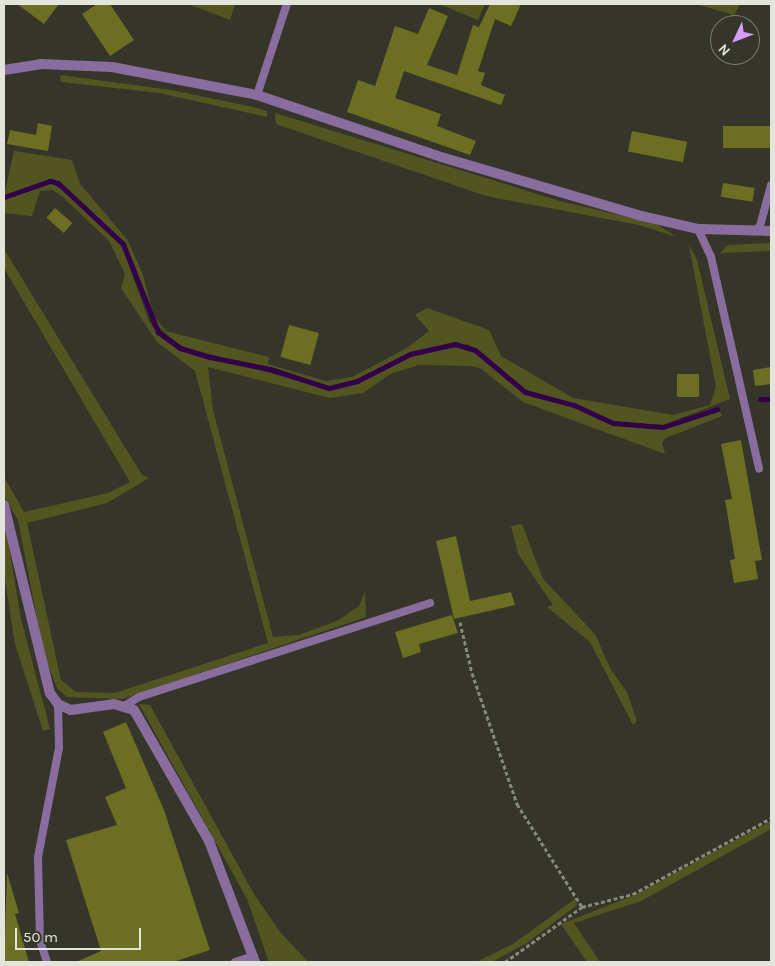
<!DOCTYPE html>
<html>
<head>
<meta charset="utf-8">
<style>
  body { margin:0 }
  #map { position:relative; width:775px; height:966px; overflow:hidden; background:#353629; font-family:Karla,sans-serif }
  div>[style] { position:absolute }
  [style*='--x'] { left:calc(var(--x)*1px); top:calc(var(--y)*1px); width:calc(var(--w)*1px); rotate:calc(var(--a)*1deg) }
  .green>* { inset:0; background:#535520 }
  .stream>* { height:5px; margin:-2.5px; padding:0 2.5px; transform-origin:2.5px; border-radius:2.5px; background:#32014a }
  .building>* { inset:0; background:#6c6e22; transform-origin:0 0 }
  .path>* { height:3px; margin-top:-1.5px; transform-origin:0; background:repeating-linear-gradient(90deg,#87887c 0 4px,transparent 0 6.5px) }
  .service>* { height:8px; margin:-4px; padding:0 4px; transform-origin:4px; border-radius:4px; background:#8a6d9f }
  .minor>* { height:10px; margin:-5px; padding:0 5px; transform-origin:5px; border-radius:5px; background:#8a6d9f }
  span { translate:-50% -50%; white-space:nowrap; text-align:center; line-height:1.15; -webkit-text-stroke:4.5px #353629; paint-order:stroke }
  .frame { position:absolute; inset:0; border:5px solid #e3e4db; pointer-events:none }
  .north { position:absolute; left:710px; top:15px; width:50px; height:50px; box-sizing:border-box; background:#353629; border:1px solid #7b7c70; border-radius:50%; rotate:227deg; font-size:14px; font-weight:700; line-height:20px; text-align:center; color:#e3e4db }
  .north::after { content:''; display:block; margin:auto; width:18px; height:22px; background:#d49cfb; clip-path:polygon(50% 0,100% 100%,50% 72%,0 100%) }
  .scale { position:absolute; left:15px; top:928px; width:126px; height:22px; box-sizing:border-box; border:2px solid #e3e4db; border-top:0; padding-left:6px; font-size:15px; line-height:18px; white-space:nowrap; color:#e3e4db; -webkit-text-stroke:4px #353629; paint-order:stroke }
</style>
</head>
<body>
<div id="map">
  <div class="green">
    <i style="clip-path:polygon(188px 4px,235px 4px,230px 20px)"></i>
    <i style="clip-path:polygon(439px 4px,485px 4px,478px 20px)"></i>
    <i style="clip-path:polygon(696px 4px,740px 4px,734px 15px)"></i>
    <i style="clip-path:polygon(60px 75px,171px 90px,253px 107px,267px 111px,267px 117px,159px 93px,61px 82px)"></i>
    <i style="clip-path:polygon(275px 113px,560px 201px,656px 224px,677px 237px,639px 225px,486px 196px,276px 124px)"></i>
    <i style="clip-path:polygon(14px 151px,72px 160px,80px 184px,127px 239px,142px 272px,154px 316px,166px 331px,269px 357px,268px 364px,326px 381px,352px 377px,407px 348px,429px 331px,415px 315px,427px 308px,489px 330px,501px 356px,573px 398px,673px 415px,710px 405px,716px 387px,689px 245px,697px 260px,730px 399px,663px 425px,614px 422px,574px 404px,526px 390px,468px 344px,420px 350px,356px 380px,329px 387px,181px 346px,151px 320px,124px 243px,73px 194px,50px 179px,4px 196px)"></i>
    <i style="clip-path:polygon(50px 182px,71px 196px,121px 244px,149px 321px,157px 333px,180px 349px,329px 389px,357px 382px,421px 352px,467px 346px,525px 393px,573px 406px,613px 424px,664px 428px,719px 410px,722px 416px,666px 438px,662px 442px,665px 454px,523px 402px,480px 368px,470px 366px,419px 365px,390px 374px,363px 393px,330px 398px,208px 367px,213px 410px,273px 637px,299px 635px,339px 620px,359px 606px,365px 592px,366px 617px,123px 699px,67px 697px,57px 688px,44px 655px,18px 520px,4px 496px,4px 477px,24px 512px,108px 493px,130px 482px,4px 268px,4px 249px,142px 475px,149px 478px,107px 503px,27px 523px,61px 680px,76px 692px,115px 693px,268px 643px,195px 371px,157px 342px,121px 288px,125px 274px,109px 241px,64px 198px,53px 190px,40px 191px,32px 216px,4px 213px,4px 199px)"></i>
    <i style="clip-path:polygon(771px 243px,771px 251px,720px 253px,728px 245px)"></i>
    <i style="clip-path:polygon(4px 517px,21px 619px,50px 729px,43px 731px,15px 644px,4px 574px)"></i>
    <i style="clip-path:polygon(522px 524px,543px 579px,595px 634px,611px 670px,627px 692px,637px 721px,633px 725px,590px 642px,547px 607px,553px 605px,518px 554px,511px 526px)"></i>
    <i style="clip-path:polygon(139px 704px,150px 705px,254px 894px,280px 932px,308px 962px,269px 962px,247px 899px)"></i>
    <i style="clip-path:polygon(771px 821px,771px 829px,641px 901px,574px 923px,600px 962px,587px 962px,561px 924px,635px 895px)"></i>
    <i style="clip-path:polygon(575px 899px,577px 905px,527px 943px,492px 962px,476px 962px,513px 944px)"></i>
  </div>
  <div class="stream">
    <i style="--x:4;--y:197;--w:49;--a:-19.2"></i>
    <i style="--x:50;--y:181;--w:8;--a:14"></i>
    <i style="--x:58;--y:183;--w:89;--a:43.2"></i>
    <i style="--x:123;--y:244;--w:95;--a:68.3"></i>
    <i style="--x:158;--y:332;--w:27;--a:36"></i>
    <i style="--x:180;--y:348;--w:31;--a:17"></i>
    <i style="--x:210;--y:357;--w:61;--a:11.3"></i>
    <i style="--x:270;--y:369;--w:62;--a:17.9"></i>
    <i style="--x:329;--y:388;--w:29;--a:-14"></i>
    <i style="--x:357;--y:381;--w:59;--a:-27"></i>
    <i style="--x:410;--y:354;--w:46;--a:-12.5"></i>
    <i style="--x:455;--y:344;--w:21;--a:17"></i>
    <i style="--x:475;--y:350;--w:65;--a:40"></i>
    <i style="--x:525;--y:392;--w:51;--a:14.9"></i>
    <i style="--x:574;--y:405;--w:43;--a:24.8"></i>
    <i style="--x:613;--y:423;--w:50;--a:4.6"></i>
    <i style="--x:663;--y:427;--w:57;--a:-18.4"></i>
    <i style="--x:760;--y:399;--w:11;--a:0"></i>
  </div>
  <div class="building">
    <i style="clip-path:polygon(17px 4px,59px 4px,44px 24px)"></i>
    <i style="clip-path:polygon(97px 4px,110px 4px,134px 40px,110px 56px,82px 14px)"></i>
    <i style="clip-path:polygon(490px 4px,521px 4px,511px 26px,495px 19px,478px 71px,485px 73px,481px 85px,505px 95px,501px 105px,404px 71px,395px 98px,441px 114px,437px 126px,476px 141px,470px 155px,347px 112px,358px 80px,375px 86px,395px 26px,418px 34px,429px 8px,448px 16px,427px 65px,457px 75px,473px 25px,479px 27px)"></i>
    <i style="clip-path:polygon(38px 123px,52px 126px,48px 151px,7px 144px,10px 130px,36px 135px)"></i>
    <i style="left:771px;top:126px;width:22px;height:48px;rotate:90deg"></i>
    <i style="left:632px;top:131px;width:56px;height:21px;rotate:11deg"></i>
    <i style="left:723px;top:183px;width:32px;height:14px;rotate:9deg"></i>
    <i style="left:55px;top:208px;width:23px;height:13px;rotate:41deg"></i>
    <i style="left:289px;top:325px;width:31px;height:33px;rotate:15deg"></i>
    <i style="clip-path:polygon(771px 367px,771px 384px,755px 386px,753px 370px)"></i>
    <i style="left:677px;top:374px;width:22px;height:23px"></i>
    <i style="clip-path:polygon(741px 440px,762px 560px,755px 561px,758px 579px,734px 583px,730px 560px,735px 559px,725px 500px,732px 499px,721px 444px)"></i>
    <i style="clip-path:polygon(456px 536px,470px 601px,511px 592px,515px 605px,454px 619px,436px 541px)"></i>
    <i style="clip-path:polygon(452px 615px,458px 633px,419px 644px,421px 652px,403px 658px,395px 632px)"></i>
    <i style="clip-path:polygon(126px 722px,164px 810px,210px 950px,173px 962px,76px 962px,101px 951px,66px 840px,117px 825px,105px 797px,126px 788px,103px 732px)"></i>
    <i style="clip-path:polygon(7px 873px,19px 913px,15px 914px,29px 962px,4px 962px)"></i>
  </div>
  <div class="path">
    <i style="--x:460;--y:622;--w:52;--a:76.8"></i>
    <i style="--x:472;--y:673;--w:139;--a:71"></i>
    <i style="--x:517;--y:804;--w:122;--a:57.7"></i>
    <i style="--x:505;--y:962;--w:95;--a:-35.5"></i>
    <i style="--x:582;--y:907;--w:53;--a:-14.3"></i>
    <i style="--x:633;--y:894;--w:158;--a:-28.8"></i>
  </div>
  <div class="service">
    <i style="--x:257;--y:95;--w:96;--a:-71.8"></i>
    <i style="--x:698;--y:229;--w:31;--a:65"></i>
    <i style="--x:711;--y:257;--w:217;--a:77.2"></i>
    <i style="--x:754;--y:231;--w:8;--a:-40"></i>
    <i style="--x:760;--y:226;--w:42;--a:-75"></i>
    <i style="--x:126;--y:705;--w:15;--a:-32"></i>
    <i style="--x:139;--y:697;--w:306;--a:-17.9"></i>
    <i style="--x:47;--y:962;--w:23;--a:-108"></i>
    <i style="--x:40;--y:940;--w:83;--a:-91.4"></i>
    <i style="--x:38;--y:857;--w:111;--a:-79.1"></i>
    <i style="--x:59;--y:748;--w:44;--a:-91.3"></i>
    <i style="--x:235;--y:962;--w:20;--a:-18"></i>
  </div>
  <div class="minor">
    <i style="--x:4;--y:70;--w:37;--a:-9"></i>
    <i style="--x:41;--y:64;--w:71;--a:2.4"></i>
    <i style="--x:112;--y:67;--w:148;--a:10.9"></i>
    <i style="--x:257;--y:95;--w:194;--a:18.6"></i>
    <i style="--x:441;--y:157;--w:209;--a:16.4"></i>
    <i style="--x:642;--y:216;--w:57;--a:13.1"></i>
    <i style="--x:698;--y:229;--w:73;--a:1.6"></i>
    <i style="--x:4;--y:505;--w:194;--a:76.3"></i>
    <i style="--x:50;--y:693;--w:14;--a:54"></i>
    <i style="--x:58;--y:704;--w:14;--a:25"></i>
    <i style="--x:71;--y:710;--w:43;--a:-7.9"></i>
    <i style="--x:114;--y:704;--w:21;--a:17"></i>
    <i style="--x:134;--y:710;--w:151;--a:60.2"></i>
    <i style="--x:209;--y:841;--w:129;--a:69.2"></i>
  </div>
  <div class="frame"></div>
  <div class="north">N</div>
  <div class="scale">50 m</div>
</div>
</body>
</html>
